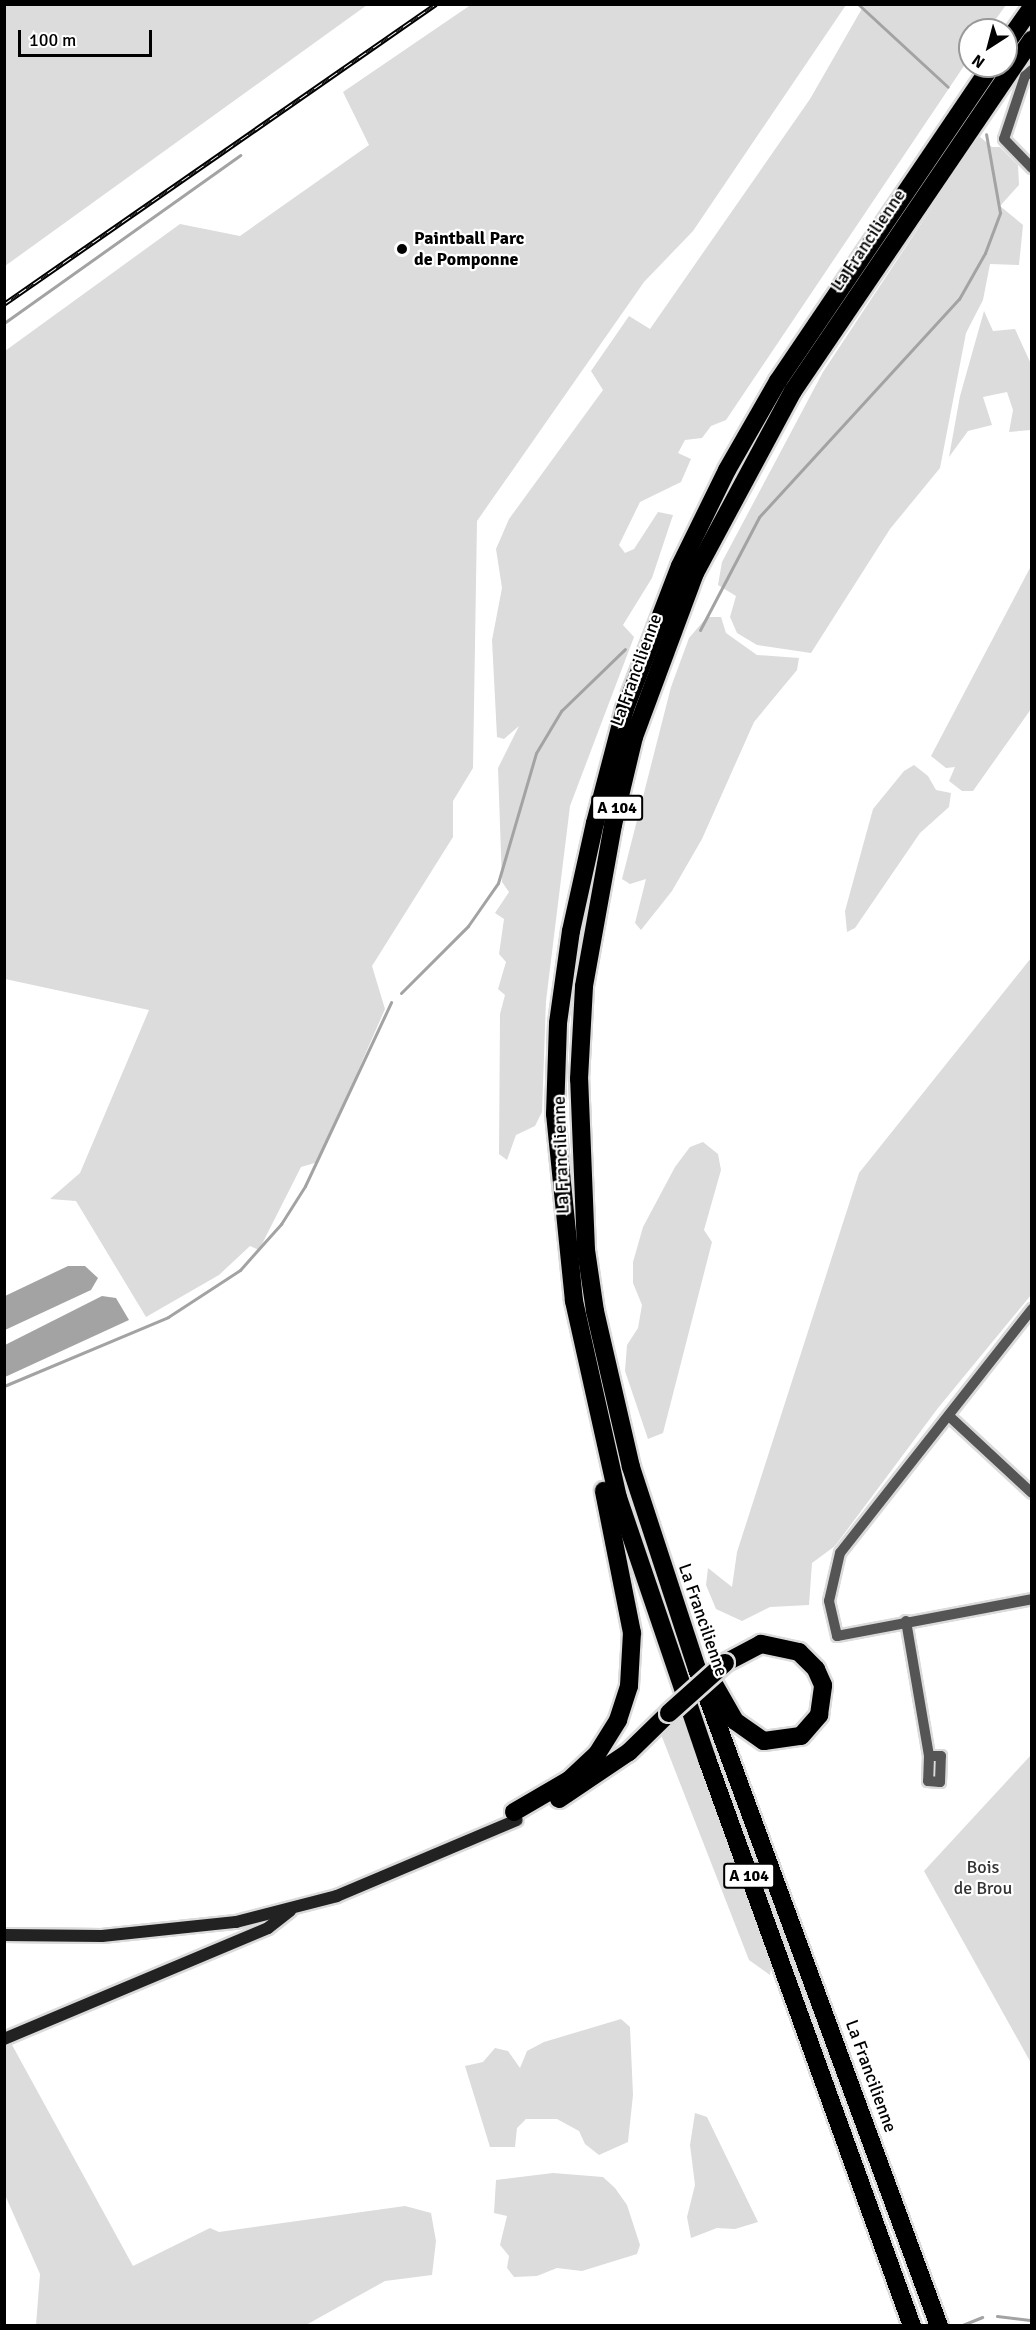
<!DOCTYPE html>
<html>
<head>
<meta charset="utf-8">
<style>
  body { margin:0 }
  #map { position:relative; width:1036px; height:2330px; overflow:hidden; background:#fff; font-family:Signika,sans-serif }
  div>[style] { position:absolute }
  [style*='--x'] { left:calc(var(--x)*1px); top:calc(var(--y)*1px); width:calc(var(--w)*1px); rotate:calc(var(--a)*1deg) }
  .green>* { inset:0; background:#dcdcdc }
  .water>* { inset:0; background:#a3a3a3 }
  .stream>* { height:3px; margin:-1.5px; padding:0 1.5px; transform-origin:1.5px; border-radius:1.5px; background:#a3a3a3 }
  .roads { filter:drop-shadow(2px 0 #dbdbdb) drop-shadow(-2px 0 #dbdbdb) drop-shadow(0 2px #dbdbdb) drop-shadow(0 -2px #dbdbdb) }
  .street>* { height:10px; margin:-5px; padding:0 5px; transform-origin:5px; border-radius:5px; background:#555 }
  .secondary>* { height:12px; margin:-6px; padding:0 6px; transform-origin:6px; border-radius:6px; background:#222 }
  .highway>* { height:18px; margin:-9px; padding:0 9px; transform-origin:9px; border-radius:9px; background:#000 }
  .rail>* { height:5px; margin-top:-2.5px; transform-origin:0; background:repeating-linear-gradient(90deg,#fff 0 9px,#000 0 18px); box-sizing:border-box; border-block:2px solid #000 }
  .bridges { filter:drop-shadow(2px 0 #dbdbdb) drop-shadow(-2px 0 #dbdbdb) drop-shadow(0 2px #dbdbdb) drop-shadow(0 -2px #dbdbdb) }
  .highway-bridge>* { height:18px; margin:-9px; padding:0 9px; transform-origin:9px; border-radius:9px; background:#000 }
  .dots>* { width:16px; height:16px; translate:-50% -50%; box-sizing:border-box; border:3px solid #fff; border-radius:50% }
  span { translate:-50% -50%; white-space:nowrap; text-align:center; line-height:1.15; -webkit-text-stroke:4.5px #fff; paint-order:stroke }
  .shield-label span { padding:2px 4px; background:#fff; border:2px solid; border-radius:4px; -webkit-text-stroke-width:0 }
  .shield-label { font-size:16px; color:#000; font-weight:700 }
  .poi-label { font-size:18px; color:#000; font-weight:700 }
  .left { translate:0 -50%; text-align:left }
  .street-label { font-size:18px; color:#000 }
  .park-label { font-size:18px; color:#333 }
  .frame { position:absolute; inset:0; border:6px solid #000; pointer-events:none }
  .north { position:absolute; left:958px; top:18px; width:60px; height:60px; box-sizing:border-box; background:#fff; border:2px solid #999; border-radius:50%; rotate:216deg; font-size:16px; font-weight:700; line-height:24px; text-align:center; color:#000 }
  .north::after { content:''; display:block; margin:auto; width:21px; height:27px; background:#000; clip-path:polygon(50% 0,100% 100%,50% 72%,0 100%) }
  .scale { position:absolute; left:18px; top:30px; width:134px; height:27px; box-sizing:border-box; border:3px solid #000; border-top:0; padding-left:8px; font-size:18px; line-height:21px; white-space:nowrap; color:#000; -webkit-text-stroke:4px #fff; paint-order:stroke }
</style>
</head>
<body>
<div id="map">
  <div class="green">
    <i style="clip-path:polygon(5px 4px,367px 4px,367px 5px,5px 266px)"></i>
    <i style="clip-path:polygon(472px 4px,846px 5px,693px 231px,644px 282px,477px 521px,473px 768px,453px 801px,453px 837px,372px 966px,385px 1009px,318px 1162px,301px 1167px,259px 1250px,250px 1246px,219px 1275px,146px 1317px,76px 1201px,50px 1199px,80px 1173px,149px 1010px,5px 979px,5px 351px,180px 224px,240px 236px,369px 145px,343px 92px)"></i>
    <i style="clip-path:polygon(864px 5px,1006px 5px,988px 30px,970px 30px,970px 57px,726px 420px,711px 426px,702px 438px,685px 440px,678px 453px,691px 459px,681px 482px,640px 502px,619px 545px,625px 553px,634px 549px,658px 512px,673px 515px,652px 578px,623px 625px,634px 637px,570px 806px,546px 1001px,542px 1112px,535px 1126px,516px 1135px,507px 1160px,499px 1154px,500px 1014px,505px 995px,498px 989px,506px 962px,499px 954px,504px 919px,495px 913px,509px 892px,502px 882px,498px 768px,519px 726px,504px 739px,497px 737px,492px 640px,502px 588px,496px 549px,509px 519px,603px 390px,591px 371px,629px 316px,650px 329px,810px 99px)"></i>
    <i style="clip-path:polygon(979px 136px,992px 147px,1000px 147px,1018px 165px,1019px 185px,1000px 206px,1023px 225px,1019px 265px,990px 264px,983px 300px,966px 333px,940px 468px,890px 529px,811px 653px,757px 645px,737px 633px,730px 617px,736px 596px,718px 585px,722px 562px,823px 372px)"></i>
    <i style="clip-path:polygon(984px 311px,993px 331px,1015px 329px,1031px 364px,1031px 430px,1009px 432px,1013px 410px,1007px 392px,983px 397px,992px 425px,968px 431px,949px 457px,960px 396px)"></i>
    <i style="clip-path:polygon(1031px 566px,1031px 709px,973px 791px,962px 791px,949px 781px,955px 767px,946px 768px,931px 756px)"></i>
    <i style="clip-path:polygon(707px 617px,721px 617px,726px 633px,757px 655px,799px 658px,797px 670px,754px 722px,702px 839px,672px 891px,641px 930px,635px 923px,646px 879px,630px 884px,622px 879px,671px 687px,689px 638px)"></i>
    <i style="clip-path:polygon(914px 765px,928px 776px,936px 790px,951px 793px,949px 807px,920px 833px,855px 928px,847px 932px,845px 911px,873px 809px,904px 771px)"></i>
    <i style="clip-path:polygon(1031px 958px,1031px 1295px,938px 1408px,835px 1546px,812px 1563px,809px 1605px,770px 1607px,742px 1621px,716px 1609px,706px 1585px,708px 1568px,732px 1587px,737px 1552px,859px 1173px)"></i>
    <i style="clip-path:polygon(703px 1142px,718px 1154px,721px 1170px,704px 1230px,712px 1242px,663px 1433px,648px 1439px,625px 1371px,627px 1345px,638px 1328px,642px 1305px,633px 1283px,633px 1262px,643px 1227px,675px 1167px,690px 1147px)"></i>
    <i style="clip-path:polygon(676px 1715px,683px 1721px,772px 1958px,770px 1975px,749px 1960px,662px 1737px,663px 1728px)"></i>
    <i style="clip-path:polygon(1031px 1755px,1031px 2063px,924px 1871px)"></i>
    <i style="clip-path:polygon(621px 2019px,630px 2027px,633px 2095px,628px 2142px,599px 2155px,585px 2144px,579px 2131px,557px 2119px,526px 2119px,517px 2128px,515px 2147px,490px 2147px,465px 2066px,483px 2062px,495px 2048px,508px 2051px,520px 2068px,527px 2051px,544px 2042px)"></i>
    <i style="clip-path:polygon(11px 2043px,133px 2266px,210px 2228px,219px 2232px,405px 2206px,431px 2213px,436px 2241px,432px 2275px,385px 2281px,306px 2325px,36px 2325px,40px 2274px,5px 2195px,4px 2046px)"></i>
    <i style="clip-path:polygon(695px 2113px,707px 2117px,758px 2222px,735px 2229px,717px 2228px,691px 2238px,687px 2217px,695px 2185px,690px 2145px)"></i>
    <i style="clip-path:polygon(553px 2173px,603px 2177px,615px 2188px,627px 2205px,640px 2245px,637px 2254px,582px 2271px,557px 2268px,537px 2276px,514px 2277px,507px 2268px,509px 2256px,500px 2245px,507px 2216px,494px 2213px,496px 2180px)"></i>
  </div>
  <div class="water">
    <i style="clip-path:polygon(68px 1266px,85px 1266px,98px 1278px,91px 1290px,5px 1330px,5px 1296px)"></i>
    <i style="clip-path:polygon(102px 1296px,116px 1298px,129px 1320px,5px 1377px,5px 1345px)"></i>
  </div>
  <div class="stream">
    <i style="--x:858;--y:4;--w:122;--a:42.7"></i>
    <i style="--x:4;--y:323;--w:290;--a:-35.4"></i>
    <i style="--x:700;--y:630;--w:127;--a:-62.4"></i>
    <i style="--x:759;--y:517;--w:296;--a:-47.5"></i>
    <i style="--x:959;--y:299;--w:53;--a:-60.5"></i>
    <i style="--x:985;--y:253;--w:43;--a:-69.4"></i>
    <i style="--x:1000;--y:213;--w:80;--a:-100"></i>
    <i style="--x:401;--y:993;--w:95;--a:-45"></i>
    <i style="--x:468;--y:926;--w:52;--a:-55.1"></i>
    <i style="--x:498;--y:883;--w:135;--a:-73.7"></i>
    <i style="--x:536;--y:753;--w:49;--a:-59.2"></i>
    <i style="--x:561;--y:711;--w:89;--a:-44.1"></i>
    <i style="--x:4;--y:1386;--w:178;--a:-22.8"></i>
    <i style="--x:168;--y:1317;--w:86;--a:-33.1"></i>
    <i style="--x:240;--y:1270;--w:62;--a:-48.3"></i>
    <i style="--x:281;--y:1224;--w:45;--a:-57.7"></i>
    <i style="--x:305;--y:1186;--w:203;--a:-64.9"></i>
    <i style="--x:997;--y:2316;--w:35;--a:7"></i>
    <i style="--x:960;--y:2326;--w:24;--a:-22"></i>
  </div>
  <div class="roads">
    <div class="street">
      <i style="--x:1032;--y:70;--w:9;--a:139"></i>
      <i style="--x:1025;--y:76;--w:66;--a:108.4"></i>
      <i style="--x:1004;--y:139;--w:40;--a:46"></i>
      <i style="--x:1032;--y:1309;--w:310;--a:128.2"></i>
      <i style="--x:840;--y:1553;--w:49;--a:102.9"></i>
      <i style="--x:829;--y:1601;--w:36;--a:77"></i>
      <i style="--x:837;--y:1636;--w:198;--a:-10.7"></i>
      <i style="--x:949;--y:1416;--w:113;--a:42.9"></i>
      <i style="--x:906;--y:1621;--w:137;--a:80.3"></i>
      <i style="--x:929;--y:1756;--w:25;--a:92"></i>
      <i style="--x:928;--y:1781;--w:12;--a:5"></i>
      <i style="--x:940;--y:1782;--w:26;--a:-88"></i>
      <i style="--x:941;--y:1756;--w:12;--a:180"></i>
    </div>
    <div class="secondary">
      <i style="--x:4;--y:1935;--w:98;--a:0.6"></i>
      <i style="--x:102;--y:1936;--w:135;--a:-6"></i>
      <i style="--x:236;--y:1922;--w:104;--a:-14.4"></i>
      <i style="--x:337;--y:1896;--w:195;--a:-22.9"></i>
      <i style="--x:4;--y:2039;--w:286;--a:-22.8"></i>
      <i style="--x:268;--y:1928;--w:28;--a:-38"></i>
    </div>
    <div class="highway">
      <i style="--x:1006;--y:44;--w:45;--a:-54.9"></i>
      <i style="--x:715;--y:1686;--w:40;--a:60.3"></i>
      <i style="--x:735;--y:1721;--w:35;--a:35"></i>
      <i style="--x:764;--y:1741;--w:37;--a:-8"></i>
      <i style="--x:801;--y:1736;--w:28;--a:-49"></i>
      <i style="--x:819;--y:1715;--w:30;--a:-82"></i>
      <i style="--x:823;--y:1685;--w:17;--a:-114"></i>
      <i style="--x:816;--y:1669;--w:24;--a:-135"></i>
      <i style="--x:799;--y:1652;--w:39;--a:-168"></i>
      <i style="--x:761;--y:1644;--w:41;--a:152.2"></i>
      <i style="--x:559;--y:1799;--w:84;--a:-33.9"></i>
      <i style="--x:629;--y:1752;--w:56;--a:-44.3"></i>
      <i style="--x:514;--y:1812;--w:64;--a:-30.2"></i>
      <i style="--x:569;--y:1780;--w:38;--a:-43"></i>
      <i style="--x:597;--y:1754;--w:40;--a:-58"></i>
      <i style="--x:618;--y:1720;--w:36;--a:-72"></i>
      <i style="--x:629;--y:1686;--w:53;--a:-86.8"></i>
      <i style="--x:632;--y:1633;--w:145;--a:-101.2"></i>
      <i style="--x:912;--y:2326;--w:603;--a:-109.88"></i>
      <i style="--x:707;--y:1759;--w:276;--a:-108.8"></i>
      <i style="--x:618;--y:1498;--w:202;--a:-102.6"></i>
      <i style="--x:574;--y:1301;--w:188;--a:-95.8"></i>
      <i style="--x:555;--y:1114;--w:91;--a:-88.1"></i>
      <i style="--x:558;--y:1023;--w:93;--a:-82"></i>
      <i style="--x:571;--y:931;--w:111;--a:-77.5"></i>
      <i style="--x:595;--y:823;--w:118;--a:-75.3"></i>
      <i style="--x:625;--y:709;--w:153;--a:-69"></i>
      <i style="--x:680;--y:566;--w:107;--a:-63.9"></i>
      <i style="--x:727;--y:470;--w:103;--a:-60.2"></i>
      <i style="--x:778;--y:381;--w:380;--a:-55.9"></i>
      <i style="--x:939;--y:2326;--w:700;--a:-110.22"></i>
      <i style="--x:697;--y:1669;--w:213;--a:-108.1"></i>
      <i style="--x:631;--y:1467;--w:160;--a:-103"></i>
      <i style="--x:595;--y:1311;--w:62;--a:-98.4"></i>
      <i style="--x:586;--y:1250;--w:171;--a:-92.3"></i>
      <i style="--x:579;--y:1079;--w:93;--a:-86.9"></i>
      <i style="--x:584;--y:986;--w:164;--a:-79.8"></i>
      <i style="--x:613;--y:825;--w:90;--a:-76.6"></i>
      <i style="--x:634;--y:737;--w:175;--a:-69.6"></i>
      <i style="--x:695;--y:573;--w:207;--a:-61.7"></i>
      <i style="--x:793;--y:391;--w:425;--a:-55.8"></i>
    </div>
  </div>
  <div class="rail">
    <i style="--x:4;--y:304;--w:526;--a:-34.78"></i>
  </div>
  <div class="bridges">
    <div class="highway-bridge">
      <i style="--x:669;--y:1713;--w:75;--a:-41.8"></i>
    </div>
  </div>
  <div class="dots">
    <i style="left:402px;top:249px;background:#000"></i>
  </div>
  <div class="shield-label">
    <span style="left:617px;top:808px">A 104</span>
    <span style="left:749px;top:1876px">A 104</span>
  </div>
  <div class="poi-label">
    <span class="left" style="left:414px;top:249px">Paintball Parc<br>de Pomponne</span>
  </div>
  <div class="street-label">
    <span style="left:868px;top:240px;rotate:-56deg">La Francilienne</span>
    <span style="left:636px;top:670px;rotate:-70deg">La Francilienne</span>
    <span style="left:561px;top:1155px;rotate:-92deg">La Francilienne</span>
    <span style="left:703px;top:1620px;rotate:71deg">La Francilienne</span>
    <span style="left:871px;top:2076px;rotate:70deg">La Francilienne</span>
  </div>
  <div class="park-label">
    <span style="left:983px;top:1878px">Bois<br>de Brou</span>
  </div>
  <div class="frame"></div>
  <div class="north">N</div>
  <div class="scale">100 m</div>
</div>
</body>
</html>
